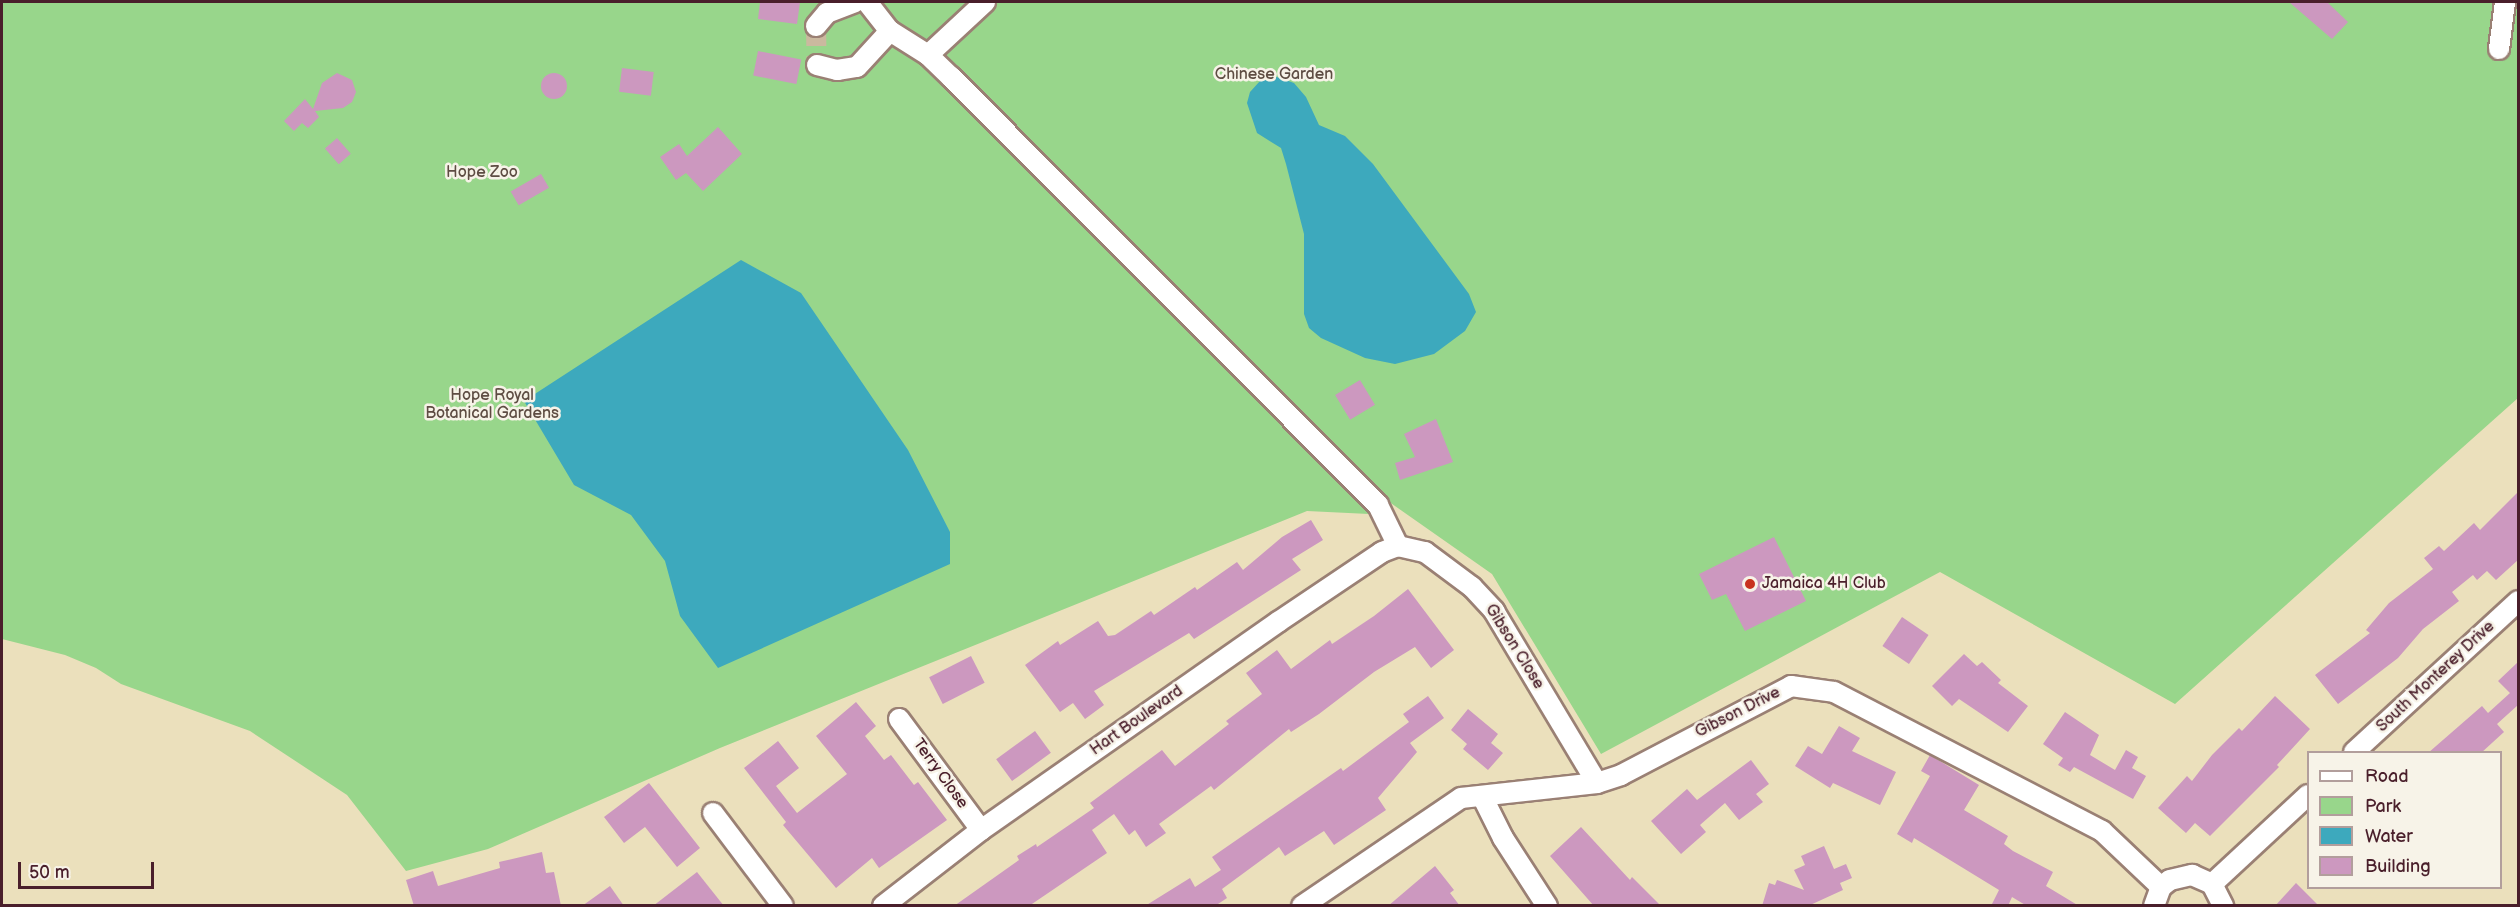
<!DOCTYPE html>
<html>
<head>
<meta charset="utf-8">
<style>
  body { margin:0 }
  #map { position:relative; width:2520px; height:907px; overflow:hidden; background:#ebe0bc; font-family:"Balsamiq Sans",sans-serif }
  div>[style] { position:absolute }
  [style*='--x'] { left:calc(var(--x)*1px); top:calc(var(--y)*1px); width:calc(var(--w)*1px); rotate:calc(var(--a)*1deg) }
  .green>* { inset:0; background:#98d68b }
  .water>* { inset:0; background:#3da9bd }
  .building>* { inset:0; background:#cc98bf; transform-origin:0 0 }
  .round { border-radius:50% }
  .minor-tunnel>* { height:20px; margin-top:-10px; transform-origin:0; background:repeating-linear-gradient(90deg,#cbb99f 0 20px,transparent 0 30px) }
  .roads { filter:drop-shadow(2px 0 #9a8074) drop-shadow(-2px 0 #9a8074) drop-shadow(0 2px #9a8074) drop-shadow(0 -2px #9a8074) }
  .minor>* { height:20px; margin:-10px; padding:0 10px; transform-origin:10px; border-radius:10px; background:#fff }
  .dots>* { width:16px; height:16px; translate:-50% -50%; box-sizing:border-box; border:3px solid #f7f3e8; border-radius:50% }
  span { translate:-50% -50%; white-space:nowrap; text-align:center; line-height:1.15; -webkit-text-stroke:5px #f7f3e8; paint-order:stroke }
  .park-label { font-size:16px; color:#5e4d43 }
  .poi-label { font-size:16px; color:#4a1f2b }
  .left { translate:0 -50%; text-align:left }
  .street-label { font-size:16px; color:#4a1f2b }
  .frame { position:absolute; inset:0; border:3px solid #4a1f2b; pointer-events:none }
  .legend { position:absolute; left:2307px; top:751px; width:195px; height:138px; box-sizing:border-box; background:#f7f3e8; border:2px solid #b29e9c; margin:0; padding:8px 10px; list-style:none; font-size:18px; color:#4a1f2b }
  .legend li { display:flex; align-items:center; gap:12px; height:30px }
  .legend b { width:30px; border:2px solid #b29e9c }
  .scale { position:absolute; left:18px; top:862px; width:136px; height:27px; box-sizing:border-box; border:3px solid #4a1f2b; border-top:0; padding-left:8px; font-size:18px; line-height:21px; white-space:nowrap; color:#4a1f2b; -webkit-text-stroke:4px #f7f3e8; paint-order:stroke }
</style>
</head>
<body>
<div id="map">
  <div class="green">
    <i style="clip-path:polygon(2px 2px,2518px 2px,2518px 398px,2175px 704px,1940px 572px,1601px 754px,1492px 574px,1385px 499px,1369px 514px,1307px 511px,720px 748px,488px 849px,406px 871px,347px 795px,250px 731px,121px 684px,96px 668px,65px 655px,2px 639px)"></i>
  </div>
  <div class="water">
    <i style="clip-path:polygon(1274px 76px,1294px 83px,1306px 97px,1319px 125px,1345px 136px,1373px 164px,1469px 294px,1476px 312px,1465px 331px,1434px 354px,1395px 364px,1365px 358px,1321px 338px,1309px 328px,1304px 314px,1304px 234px,1286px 164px,1281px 148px,1257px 133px,1247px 103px,1250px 92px,1260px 81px)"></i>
    <i style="clip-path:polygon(741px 260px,801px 293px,908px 450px,950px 532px,950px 564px,718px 668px,680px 616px,665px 561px,631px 515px,574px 485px,524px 401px)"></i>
  </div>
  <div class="building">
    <i style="clip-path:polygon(760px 2px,800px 2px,797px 24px,758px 19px)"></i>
    <i style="clip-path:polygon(2289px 2px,2327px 2px,2348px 22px,2332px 39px)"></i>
    <i style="left:758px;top:51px;width:44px;height:25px;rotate:11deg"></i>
    <i style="left:622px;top:68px;width:32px;height:24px;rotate:7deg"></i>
    <i class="round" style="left:541px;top:73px;width:26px;height:26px"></i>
    <i style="clip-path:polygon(337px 73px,352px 80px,356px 92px,352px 102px,343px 108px,315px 111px,319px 117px,308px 128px,302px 123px,294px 131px,284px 121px,305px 99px,313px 109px,322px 83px)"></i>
    <i style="clip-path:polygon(718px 127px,742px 154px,703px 191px,686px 173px,676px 180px,660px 157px,679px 144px,687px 156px)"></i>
    <i style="left:337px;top:138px;width:21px;height:16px;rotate:49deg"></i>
    <i style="left:541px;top:174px;width:16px;height:35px;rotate:60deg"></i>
    <i style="left:1360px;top:380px;width:29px;height:29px;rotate:59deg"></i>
    <i style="clip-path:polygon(1436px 419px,1453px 462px,1400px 480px,1395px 463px,1415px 457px,1404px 434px)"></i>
    <i style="clip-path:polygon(2518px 492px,2518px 560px,2496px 580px,2487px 571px,2477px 580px,2473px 575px,2452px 592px,2459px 601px,2423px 629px,2398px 658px,2338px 704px,2315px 675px,2370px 633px,2366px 630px,2389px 603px,2433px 569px,2424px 558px,2439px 546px,2444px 551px,2474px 523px,2480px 530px)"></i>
    <i style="clip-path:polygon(1311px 520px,1323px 540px,1292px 559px,1301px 570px,1194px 639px,1189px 633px,1094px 691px,1104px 705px,1085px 719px,1073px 703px,1060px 712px,1025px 665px,1058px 641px,1060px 645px,1098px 621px,1108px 636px,1115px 635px,1151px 611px,1154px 615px,1195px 587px,1197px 590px,1237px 562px,1243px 570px,1282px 537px)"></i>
    <i style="clip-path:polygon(1774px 537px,1806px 601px,1745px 631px,1726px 594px,1712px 600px,1699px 574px)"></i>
    <i style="clip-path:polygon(1408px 589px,1454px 650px,1431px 668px,1415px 647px,1374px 672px,1319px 714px,1291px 732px,1289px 729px,1214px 790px,1211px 786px,1159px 824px,1166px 833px,1146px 847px,1135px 830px,1129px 835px,1114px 814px,1092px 830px,1107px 853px,1029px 906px,954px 906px,1019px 860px,1017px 856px,1036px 844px,1037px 847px,1094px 808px,1090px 803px,1162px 750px,1175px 766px,1229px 724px,1226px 721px,1262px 694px,1246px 673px,1277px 650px,1291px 669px,1330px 640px,1332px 644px,1374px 616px)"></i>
    <i style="left:1902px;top:617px;width:32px;height:35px;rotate:34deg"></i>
    <i style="clip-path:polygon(1964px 654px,1977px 666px,1982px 662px,2001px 680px,1998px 683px,2028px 706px,2008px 732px,1959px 699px,1952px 706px,1932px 686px)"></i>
    <i style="left:971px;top:656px;width:30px;height:47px;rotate:63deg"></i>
    <i style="clip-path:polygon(2518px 662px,2518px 705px,2497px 724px,2504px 732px,2481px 753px,2428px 753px,2482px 706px,2488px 713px,2510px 693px,2498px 681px)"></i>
    <i style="clip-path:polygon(1428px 696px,1444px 718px,1410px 743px,1417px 752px,1378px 798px,1386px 810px,1334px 845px,1324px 831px,1285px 856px,1279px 847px,1222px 889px,1227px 898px,1215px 906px,1145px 906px,1190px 878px,1195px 887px,1221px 870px,1212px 857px,1341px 768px,1343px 771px,1409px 722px,1403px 714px)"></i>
    <i style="clip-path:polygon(2275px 696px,2310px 729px,2277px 765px,2279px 767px,2210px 836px,2195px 823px,2186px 833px,2158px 808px,2187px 776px,2192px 781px,2212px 755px,2239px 728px,2242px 731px)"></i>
    <i style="clip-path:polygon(856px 702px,876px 726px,865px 736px,884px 760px,891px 755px,914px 785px,918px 782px,947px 820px,879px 868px,872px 858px,836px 888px,783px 825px,786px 822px,744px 768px,778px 741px,799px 768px,776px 786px,797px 813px,847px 774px,816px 736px)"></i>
    <i style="clip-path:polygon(1468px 709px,1498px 734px,1491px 743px,1503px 753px,1488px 770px,1463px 749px,1467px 744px,1451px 730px)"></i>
    <i style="clip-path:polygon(2065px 712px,2099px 735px,2090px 755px,2115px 770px,2126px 750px,2138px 757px,2132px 768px,2146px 776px,2133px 799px,2074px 767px,2070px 772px,2058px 765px,2063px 758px,2043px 744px)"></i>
    <i style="clip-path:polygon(1839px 726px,1860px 738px,1852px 751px,1896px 772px,1880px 805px,1833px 783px,1830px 788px,1795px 766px,1808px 746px,1822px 754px)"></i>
    <i style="left:1035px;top:731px;width:27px;height:48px;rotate:54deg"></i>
    <i style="clip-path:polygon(1930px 755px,1979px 785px,1964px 810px,2008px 836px,2004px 844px,2013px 851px,2053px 872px,2046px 886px,2079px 906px,2027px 906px,2012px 897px,2008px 906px,1991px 906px,1999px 890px,1914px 838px,1912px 843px,1897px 834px,1930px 776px,1921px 771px)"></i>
    <i style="clip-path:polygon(1751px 760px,1769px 784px,1756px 794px,1763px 802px,1739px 820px,1725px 803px,1700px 825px,1706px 832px,1681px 854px,1651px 821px,1687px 789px,1697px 800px)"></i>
    <i style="clip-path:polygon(649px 783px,700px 848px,677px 867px,645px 827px,624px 843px,604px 817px)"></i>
    <i style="clip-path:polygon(1581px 827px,1630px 880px,1632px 877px,1661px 906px,1594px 906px,1550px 856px)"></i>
    <i style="clip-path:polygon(1824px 846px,1834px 869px,1846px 864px,1852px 878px,1840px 883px,1843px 890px,1808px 906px,1762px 906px,1769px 883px,1775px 885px,1777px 880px,1804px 890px,1794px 870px,1805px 865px,1801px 856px)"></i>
    <i style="clip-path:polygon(542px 852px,546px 873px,554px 872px,561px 906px,414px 906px,406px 880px,433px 871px,438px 886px,500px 868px,499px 862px)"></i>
    <i style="clip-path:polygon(1435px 866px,1454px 890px,1450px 893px,1460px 906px,1388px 906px)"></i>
    <i style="clip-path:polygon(697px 872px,724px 906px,653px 906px)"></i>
    <i style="clip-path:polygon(2296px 883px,2319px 906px,2275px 906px)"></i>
    <i style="clip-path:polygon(610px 886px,624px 906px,582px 906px)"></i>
  </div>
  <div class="minor-tunnel">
    <i style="--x:816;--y:26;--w:39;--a:89"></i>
  </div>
  <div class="roads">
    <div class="minor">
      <i style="--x:867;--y:2;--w:37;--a:52"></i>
      <i style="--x:890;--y:31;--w:45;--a:32.3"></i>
      <i style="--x:928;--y:55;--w:32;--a:44"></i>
      <i style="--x:951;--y:77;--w:605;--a:45.07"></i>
      <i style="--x:1378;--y:505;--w:46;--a:64"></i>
      <i style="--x:816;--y:26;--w:17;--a:-50"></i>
      <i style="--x:827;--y:13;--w:30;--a:-21"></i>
      <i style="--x:2499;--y:49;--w:47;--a:-82.7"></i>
      <i style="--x:928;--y:55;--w:78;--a:-42.9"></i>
      <i style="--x:817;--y:65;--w:21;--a:14"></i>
      <i style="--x:837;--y:70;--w:20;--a:-9"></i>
      <i style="--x:857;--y:67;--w:49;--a:-47.5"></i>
      <i style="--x:899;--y:719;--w:138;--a:53.5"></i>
      <i style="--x:2354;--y:752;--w:223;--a:-42.6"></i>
      <i style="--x:1482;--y:796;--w:47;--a:63.4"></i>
      <i style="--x:1503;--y:838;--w:81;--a:57.1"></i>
      <i style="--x:713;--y:813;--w:116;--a:53"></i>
      <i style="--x:2212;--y:884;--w:131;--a:-42.8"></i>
      <i style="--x:883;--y:906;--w:124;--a:-37.8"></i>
      <i style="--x:981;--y:830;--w:363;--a:-35"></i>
      <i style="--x:1278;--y:622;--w:125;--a:-33.9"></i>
      <i style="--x:1382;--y:552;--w:17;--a:-21"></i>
      <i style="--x:1398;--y:546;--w:28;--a:13"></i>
      <i style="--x:1425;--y:552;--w:59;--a:36.7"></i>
      <i style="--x:1472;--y:587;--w:33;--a:47"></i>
      <i style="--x:1494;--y:611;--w:200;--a:59.1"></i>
      <i style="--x:1302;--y:906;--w:192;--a:-34.2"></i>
      <i style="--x:1461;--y:798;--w:137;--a:-6.3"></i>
      <i style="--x:1597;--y:783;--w:25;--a:-18"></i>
      <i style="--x:1621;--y:775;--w:192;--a:-27.6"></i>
      <i style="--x:1791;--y:686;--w:43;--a:7.9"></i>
      <i style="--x:1834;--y:692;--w:302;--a:27.4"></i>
      <i style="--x:2102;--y:831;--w:81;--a:43.5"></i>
      <i style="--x:2154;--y:906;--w:20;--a:-70"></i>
      <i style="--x:2161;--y:887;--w:11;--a:-38"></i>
      <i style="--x:2170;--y:880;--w:23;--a:-13"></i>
      <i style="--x:2192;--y:875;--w:22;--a:24"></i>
      <i style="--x:2212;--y:884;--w:25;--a:63"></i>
    </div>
  </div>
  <div class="dots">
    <i style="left:1750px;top:584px;background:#c8321e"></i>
  </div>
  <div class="park-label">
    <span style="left:1274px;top:75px">Chinese Garden</span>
    <span style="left:482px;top:173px">Hope Zoo</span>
    <span style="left:492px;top:405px">Hope Royal<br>Botanical Gardens</span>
  </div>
  <div class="poi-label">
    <span class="left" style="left:1762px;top:584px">Jamaica 4H Club</span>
  </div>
  <div class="street-label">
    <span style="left:1514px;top:647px;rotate:58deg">Gibson Close</span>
    <span style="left:2436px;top:677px;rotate:-43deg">South Monterey Drive</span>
    <span style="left:1738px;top:713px;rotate:-27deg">Gibson Drive</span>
    <span style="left:1137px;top:721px;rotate:-35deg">Hart Boulevard</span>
    <span style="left:940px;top:774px;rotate:54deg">Terry Close</span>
  </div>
  <div class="frame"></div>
  <ul class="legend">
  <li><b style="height:8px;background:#fff"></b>Road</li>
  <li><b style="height:16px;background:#98d68b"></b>Park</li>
  <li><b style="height:16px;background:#3da9bd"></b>Water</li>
  <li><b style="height:16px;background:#cc98bf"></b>Building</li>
  </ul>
  <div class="scale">50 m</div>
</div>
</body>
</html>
